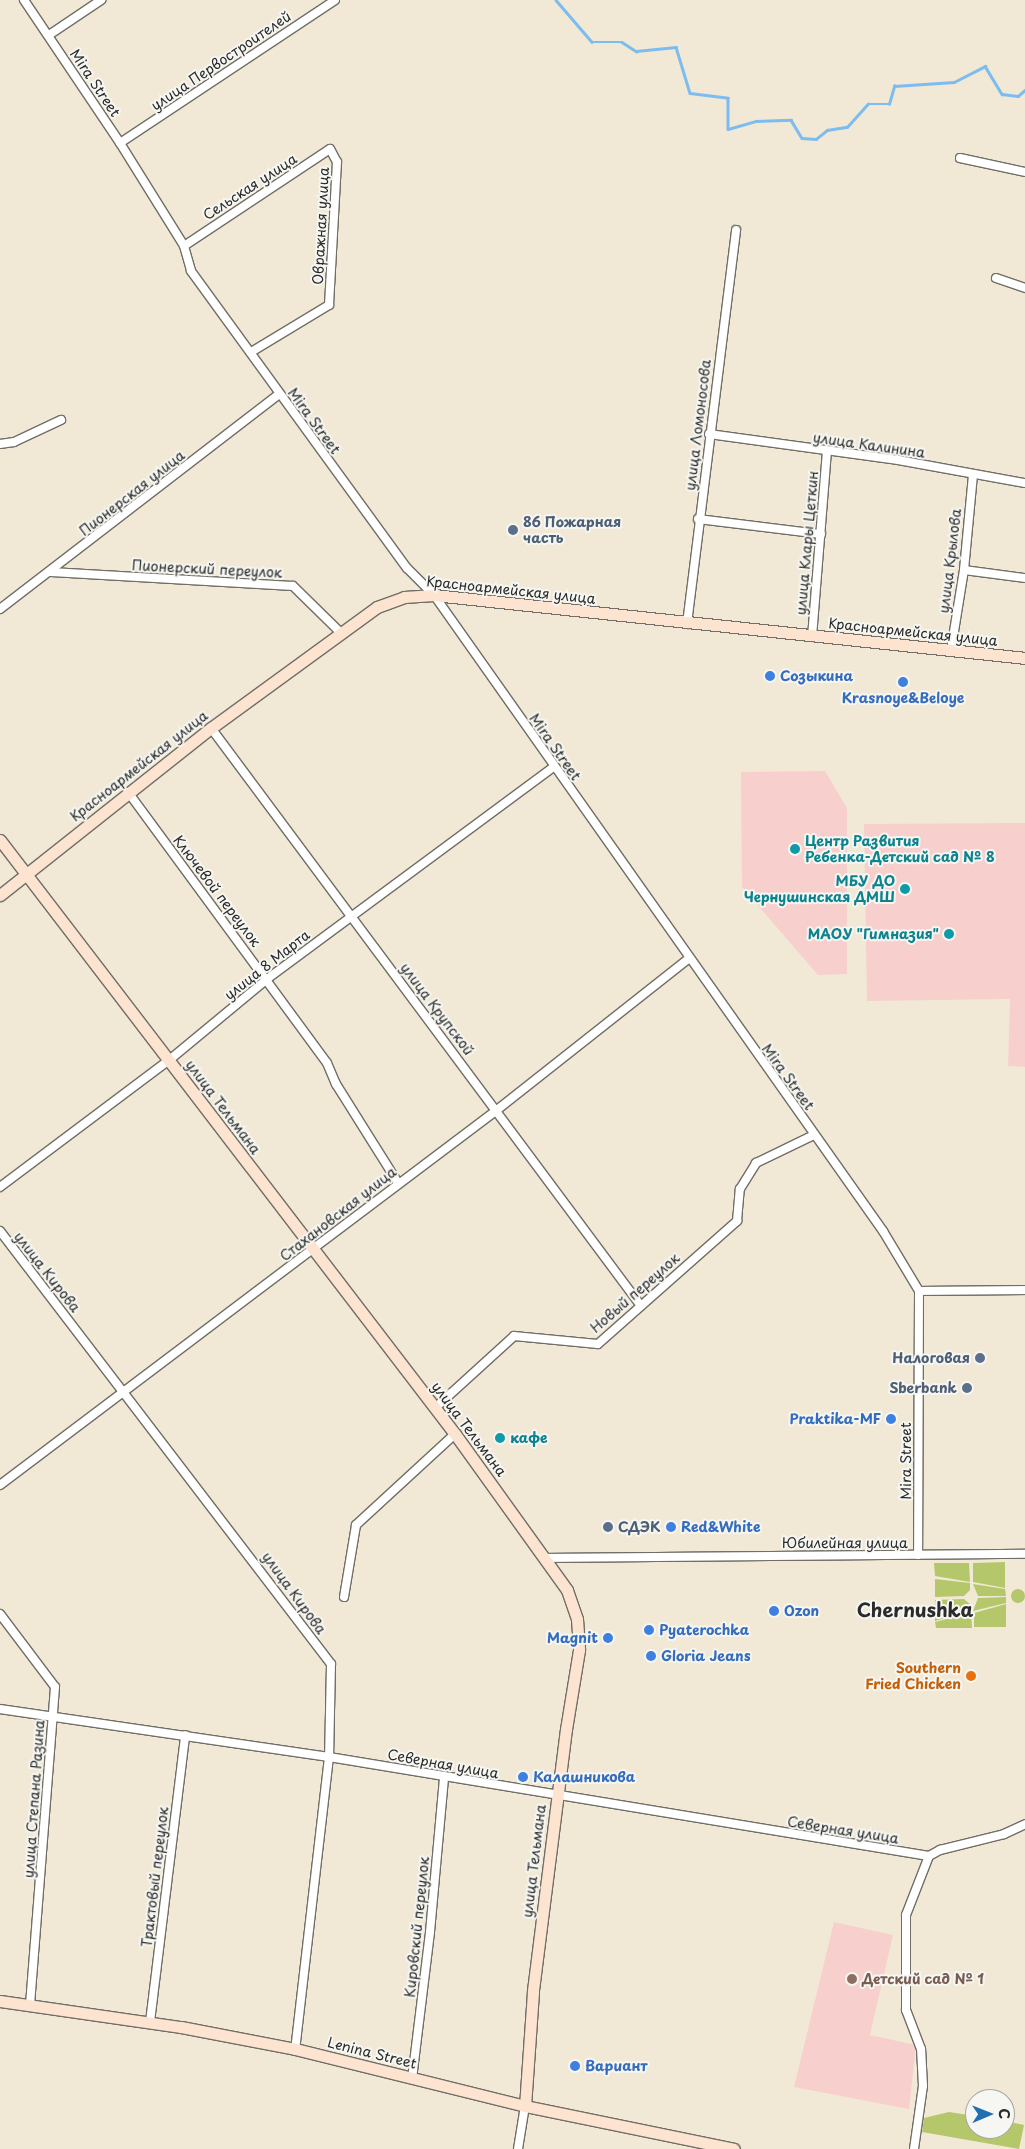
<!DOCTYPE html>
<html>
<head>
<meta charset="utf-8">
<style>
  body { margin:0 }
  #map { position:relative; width:1025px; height:2149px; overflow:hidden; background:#f1e9d5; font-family:"Playpen Sans",sans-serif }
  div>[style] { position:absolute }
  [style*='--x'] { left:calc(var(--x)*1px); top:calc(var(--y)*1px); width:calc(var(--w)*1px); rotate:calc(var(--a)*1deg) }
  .built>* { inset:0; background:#f7d0cd }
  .green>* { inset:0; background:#b5c76b }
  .round { border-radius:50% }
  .stream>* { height:2.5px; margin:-1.25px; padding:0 1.25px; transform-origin:1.25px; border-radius:1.25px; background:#7cbcf0 }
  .roads { filter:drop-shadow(1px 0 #706e66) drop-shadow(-1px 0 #706e66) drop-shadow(0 1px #706e66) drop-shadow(0 -1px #706e66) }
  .street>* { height:8px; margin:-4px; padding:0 4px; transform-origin:4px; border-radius:4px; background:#fff }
  .secondary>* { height:11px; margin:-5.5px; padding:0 5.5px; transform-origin:5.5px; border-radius:5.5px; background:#fde4d1 }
  .dots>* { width:14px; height:14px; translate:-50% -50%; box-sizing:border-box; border:2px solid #f6f6f2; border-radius:50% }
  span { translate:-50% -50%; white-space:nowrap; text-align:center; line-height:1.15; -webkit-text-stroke:4px #f6f6f2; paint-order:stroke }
  .street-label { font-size:14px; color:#2b2b2b }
  .service-label { font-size:14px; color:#4e5e75; font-weight:700 }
  .left { translate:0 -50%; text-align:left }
  .right { translate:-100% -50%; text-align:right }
  .shop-label { font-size:14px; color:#366cbe; font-weight:700 }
  .culture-label { font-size:14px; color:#0d838f; font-weight:700 }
  .food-label { font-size:14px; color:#c56008; font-weight:700 }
  .education-label { font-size:14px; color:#785e54; font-weight:700 }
  .district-label { font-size:19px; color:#2b2b2b; font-weight:700 }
  .north { position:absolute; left:965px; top:2089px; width:50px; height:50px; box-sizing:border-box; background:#f6f6f2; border:1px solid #a5a5a2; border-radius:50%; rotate:89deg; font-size:14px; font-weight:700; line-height:20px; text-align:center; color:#2b2b2b }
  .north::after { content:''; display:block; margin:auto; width:18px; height:22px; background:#1f6fb2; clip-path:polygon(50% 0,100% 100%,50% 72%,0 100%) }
</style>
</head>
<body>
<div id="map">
  <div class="built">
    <i style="clip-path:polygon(825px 771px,847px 808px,847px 974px,818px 975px,742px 887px,741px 772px)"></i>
    <i style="clip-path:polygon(1025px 823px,1025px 1067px,1008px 1066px,1010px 999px,867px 1001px,864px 824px)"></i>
    <i style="clip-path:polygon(834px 1922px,893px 1935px,870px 2035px,916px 2045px,909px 2109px,794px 2087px)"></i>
  </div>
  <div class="green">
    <i style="clip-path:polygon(1005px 1562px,1005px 1588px,973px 1582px,973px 1563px)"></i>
    <i style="clip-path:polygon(934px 1563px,969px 1563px,970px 1582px,935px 1576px)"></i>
    <i style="clip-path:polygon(935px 1579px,970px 1583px,970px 1590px,964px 1596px,935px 1597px)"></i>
    <i style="clip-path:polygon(973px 1584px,1005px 1589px,1006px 1596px,978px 1596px)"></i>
    <i class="round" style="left:1011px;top:1589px;width:14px;height:14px"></i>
    <i style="clip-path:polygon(1006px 1597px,1006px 1603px,973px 1611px,978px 1598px)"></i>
    <i style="clip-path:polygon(964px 1599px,971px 1605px,971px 1611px,935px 1621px,935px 1600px)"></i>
    <i style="clip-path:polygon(1006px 1604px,1006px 1627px,974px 1627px,974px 1613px)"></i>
    <i style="clip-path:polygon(971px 1613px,972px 1628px,936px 1628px,935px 1622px)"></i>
    <i style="clip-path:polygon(949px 2112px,975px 2116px,975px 2129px,1005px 2129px,1005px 2121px,1024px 2125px,1019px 2149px,922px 2132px,924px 2118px)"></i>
  </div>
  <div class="stream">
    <i style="--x:556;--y:0;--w:55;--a:49.4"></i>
    <i style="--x:592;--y:42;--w:30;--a:0"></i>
    <i style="--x:622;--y:42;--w:17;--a:33"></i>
    <i style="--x:636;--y:51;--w:40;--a:-5.7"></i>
    <i style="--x:676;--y:47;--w:48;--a:73.1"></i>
    <i style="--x:690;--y:93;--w:38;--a:7"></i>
    <i style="--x:728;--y:98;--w:31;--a:90"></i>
    <i style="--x:728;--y:129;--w:29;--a:-16"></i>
    <i style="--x:756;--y:121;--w:35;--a:-2"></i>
    <i style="--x:791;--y:120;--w:21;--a:59"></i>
    <i style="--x:802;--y:138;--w:14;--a:4"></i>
    <i style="--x:816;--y:139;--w:14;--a:-39"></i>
    <i style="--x:827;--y:130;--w:20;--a:-9"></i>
    <i style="--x:847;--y:127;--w:31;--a:-48"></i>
    <i style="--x:868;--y:104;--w:21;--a:0"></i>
    <i style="--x:889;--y:104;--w:19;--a:-74"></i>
    <i style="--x:894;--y:86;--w:60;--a:-3.8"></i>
    <i style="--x:954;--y:82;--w:35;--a:-27"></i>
    <i style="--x:985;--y:66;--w:33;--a:59"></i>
    <i style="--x:1002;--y:94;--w:16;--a:7"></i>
    <i style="--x:1018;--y:96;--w:9;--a:-41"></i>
  </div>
  <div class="roads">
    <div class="street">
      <i style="--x:24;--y:0;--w:172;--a:56.1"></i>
      <i style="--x:120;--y:143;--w:121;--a:58.1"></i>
      <i style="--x:184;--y:246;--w:26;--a:74"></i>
      <i style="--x:191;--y:271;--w:367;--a:54"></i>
      <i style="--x:407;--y:568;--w:38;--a:45"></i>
      <i style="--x:434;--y:595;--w:779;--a:54.78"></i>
      <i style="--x:883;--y:1231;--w:70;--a:59"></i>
      <i style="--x:919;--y:1291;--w:264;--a:90.2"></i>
      <i style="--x:49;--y:35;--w:63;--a:-33.9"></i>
      <i style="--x:120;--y:143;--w:258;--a:-33.6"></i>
      <i style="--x:960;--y:158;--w:66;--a:12.2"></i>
      <i style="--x:184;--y:246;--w:175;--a:-33.6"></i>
      <i style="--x:330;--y:149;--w:15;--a:62"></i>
      <i style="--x:337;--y:162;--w:143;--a:93.2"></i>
      <i style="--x:329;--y:305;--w:91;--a:148.9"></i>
      <i style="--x:996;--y:278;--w:31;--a:19"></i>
      <i style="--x:709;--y:434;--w:191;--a:7.8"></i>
      <i style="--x:898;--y:460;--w:129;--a:10.3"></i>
      <i style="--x:0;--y:444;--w:14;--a:-8"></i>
      <i style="--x:14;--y:442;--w:52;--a:-25.1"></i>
      <i style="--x:698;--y:519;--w:124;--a:7"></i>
      <i style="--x:964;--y:570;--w:62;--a:7.5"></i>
      <i style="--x:51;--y:572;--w:242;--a:3.3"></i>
      <i style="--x:293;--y:586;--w:69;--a:44.4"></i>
      <i style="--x:0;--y:609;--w:352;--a:-37.6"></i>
      <i style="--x:687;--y:624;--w:397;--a:-82.9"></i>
      <i style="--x:812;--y:637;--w:187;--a:-85.4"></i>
      <i style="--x:951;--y:650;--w:81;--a:-80.8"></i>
      <i style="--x:964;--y:570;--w:95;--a:-84.6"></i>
      <i style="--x:211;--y:728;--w:720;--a:53.35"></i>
      <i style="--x:128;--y:792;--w:336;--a:53.7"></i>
      <i style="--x:327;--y:1063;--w:23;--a:67"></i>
      <i style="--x:336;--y:1084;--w:117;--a:57.9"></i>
      <i style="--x:0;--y:1187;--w:210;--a:-36.9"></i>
      <i style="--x:168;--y:1061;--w:129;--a:-39.6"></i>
      <i style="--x:267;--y:979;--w:356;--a:-36.5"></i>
      <i style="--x:0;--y:1231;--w:545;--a:52.6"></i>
      <i style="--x:331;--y:1664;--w:93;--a:91.2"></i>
      <i style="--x:329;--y:1757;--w:294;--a:96.6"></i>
      <i style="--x:919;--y:1291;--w:106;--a:-0.5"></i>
      <i style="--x:435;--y:1408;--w:107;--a:-42.3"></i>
      <i style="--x:514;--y:1336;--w:84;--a:5.4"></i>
      <i style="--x:598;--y:1344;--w:186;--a:-41.5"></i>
      <i style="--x:737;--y:1221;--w:32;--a:-85"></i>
      <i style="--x:740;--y:1189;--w:31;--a:-58"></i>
      <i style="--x:756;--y:1163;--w:64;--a:-25.8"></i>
      <i style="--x:0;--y:1485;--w:623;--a:-37.04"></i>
      <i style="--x:497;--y:1110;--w:243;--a:-38.3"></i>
      <i style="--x:545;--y:1558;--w:480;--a:-0.5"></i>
      <i style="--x:344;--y:1597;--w:73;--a:-80.5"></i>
      <i style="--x:356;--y:1525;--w:134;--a:-42.6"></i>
      <i style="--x:0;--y:1614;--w:91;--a:53"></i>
      <i style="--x:55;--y:1687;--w:319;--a:94.5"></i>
      <i style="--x:0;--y:1709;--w:332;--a:8.3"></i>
      <i style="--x:329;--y:1757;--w:608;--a:9.37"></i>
      <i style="--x:929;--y:1856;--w:13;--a:-29"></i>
      <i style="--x:940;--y:1850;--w:66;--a:-14"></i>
      <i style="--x:1004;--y:1834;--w:23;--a:-25"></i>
      <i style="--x:150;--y:2022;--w:289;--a:-83"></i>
      <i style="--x:412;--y:2079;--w:148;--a:-83"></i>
      <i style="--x:430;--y:1932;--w:156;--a:-84.8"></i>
      <i style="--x:518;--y:2149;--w:44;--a:-80.8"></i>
      <i style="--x:914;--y:2149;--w:64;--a:-81.9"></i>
      <i style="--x:923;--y:2086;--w:37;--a:-93"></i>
      <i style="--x:921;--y:2049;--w:42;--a:-111"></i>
      <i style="--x:906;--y:2010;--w:95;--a:-90"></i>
      <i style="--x:906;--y:1915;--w:63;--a:-68.7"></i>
    </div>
    <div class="secondary">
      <i style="--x:0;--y:840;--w:748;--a:52.55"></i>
      <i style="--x:455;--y:1434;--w:192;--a:54.3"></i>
      <i style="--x:567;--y:1590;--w:31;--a:71"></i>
      <i style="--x:577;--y:1619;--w:31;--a:86"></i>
      <i style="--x:579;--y:1650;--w:80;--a:99.3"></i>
      <i style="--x:566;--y:1729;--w:265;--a:97.2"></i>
      <i style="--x:533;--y:1992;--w:114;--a:94"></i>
      <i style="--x:0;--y:895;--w:269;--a:-38.4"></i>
      <i style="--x:211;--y:728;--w:205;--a:-36.1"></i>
      <i style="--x:377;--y:607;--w:29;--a:-20"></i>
      <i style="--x:404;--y:597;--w:30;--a:-4"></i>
      <i style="--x:434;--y:595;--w:594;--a:6.08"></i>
      <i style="--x:0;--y:2001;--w:183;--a:8.2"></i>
      <i style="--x:181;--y:2027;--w:116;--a:10.9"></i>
      <i style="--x:295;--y:2049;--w:237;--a:13.9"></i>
      <i style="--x:525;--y:2106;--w:213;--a:11.6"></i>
    </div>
  </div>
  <div class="dots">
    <i style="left:513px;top:530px;background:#5c6f8a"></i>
    <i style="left:770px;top:676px;background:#3f7fe0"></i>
    <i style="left:903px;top:682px;background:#3f7fe0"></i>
    <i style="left:795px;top:849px;background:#0f9aa8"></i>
    <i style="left:905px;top:889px;background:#0f9aa8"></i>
    <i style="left:949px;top:934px;background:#0f9aa8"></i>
    <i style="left:980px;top:1358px;background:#5c6f8a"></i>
    <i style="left:967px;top:1388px;background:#5c6f8a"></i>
    <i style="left:891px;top:1419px;background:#3f7fe0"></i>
    <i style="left:500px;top:1438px;background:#0f9aa8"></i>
    <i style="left:608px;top:1527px;background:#5c6f8a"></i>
    <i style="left:671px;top:1527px;background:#3f7fe0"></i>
    <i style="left:774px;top:1611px;background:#3f7fe0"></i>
    <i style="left:649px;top:1630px;background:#3f7fe0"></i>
    <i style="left:608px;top:1638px;background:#3f7fe0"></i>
    <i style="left:651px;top:1656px;background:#3f7fe0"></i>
    <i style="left:971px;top:1676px;background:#e8710a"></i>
    <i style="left:523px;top:1777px;background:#3f7fe0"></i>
    <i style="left:852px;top:1979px;background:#8d6e63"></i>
    <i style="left:575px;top:2066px;background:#3f7fe0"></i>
  </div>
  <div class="street-label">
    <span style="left:221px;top:61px;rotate:-34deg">улица Первостроителей</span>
    <span style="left:95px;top:83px;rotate:56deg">Mira Street</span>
    <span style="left:250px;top:187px;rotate:-33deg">Сельская улица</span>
    <span style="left:321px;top:226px;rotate:-87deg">Овражная улица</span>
    <span style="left:314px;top:421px;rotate:54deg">Mira Street</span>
    <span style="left:698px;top:425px;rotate:-83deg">улица Ломоносова</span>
    <span style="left:869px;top:445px;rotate:8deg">улица Калинина</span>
    <span style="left:132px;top:493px;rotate:-38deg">Пионерская улица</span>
    <span style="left:807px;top:543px;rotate:-85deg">улица Клары Цеткин</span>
    <span style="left:950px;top:561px;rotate:-83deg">улица Крылова</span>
    <span style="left:207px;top:569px;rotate:3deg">Пионерский переулок</span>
    <span style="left:511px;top:590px;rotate:6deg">Красноармейская улица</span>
    <span style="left:913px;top:632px;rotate:6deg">Красноармейская улица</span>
    <span style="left:555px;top:747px;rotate:55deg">Mira Street</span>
    <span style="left:139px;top:766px;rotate:-38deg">Красноармейская улица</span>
    <span style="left:217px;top:891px;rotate:53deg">Ключевой переулок</span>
    <span style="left:267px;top:965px;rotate:-38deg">улица 8 Марта</span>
    <span style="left:437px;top:1009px;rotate:53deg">улица Крупской</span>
    <span style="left:788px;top:1077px;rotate:54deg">Mira Street</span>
    <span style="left:223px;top:1107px;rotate:53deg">улица Тельмана</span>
    <span style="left:338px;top:1214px;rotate:-38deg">Стахановская улица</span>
    <span style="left:47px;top:1272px;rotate:52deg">улица Кирова</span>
    <span style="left:635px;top:1293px;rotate:-41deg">Новый переулок</span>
    <span style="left:469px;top:1429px;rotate:53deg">улица Тельмана</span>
    <span style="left:906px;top:1461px;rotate:-90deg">Mira Street</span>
    <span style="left:845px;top:1543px">Юбилейная улица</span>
    <span style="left:294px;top:1593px;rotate:54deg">улица Кирова</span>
    <span style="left:443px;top:1764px;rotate:10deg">Северная улица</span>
    <span style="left:34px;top:1799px;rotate:-86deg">улица Степана Разина</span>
    <span style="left:843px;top:1830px;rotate:9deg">Северная улица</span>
    <span style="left:534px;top:1861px;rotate:-83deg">улица Тельмана</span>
    <span style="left:155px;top:1877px;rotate:-83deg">Трактовый переулок</span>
    <span style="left:417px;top:1927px;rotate:-84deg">Кировский переулок</span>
    <span style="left:372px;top:2053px;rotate:14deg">Lenina Street</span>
  </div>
  <div class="service-label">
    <span class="left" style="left:523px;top:530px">86 Пожарная<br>часть</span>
    <span class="right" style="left:970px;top:1358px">Налоговая</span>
    <span class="right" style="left:957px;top:1388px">Sberbank</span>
    <span class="left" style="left:618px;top:1527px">СДЭК</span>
  </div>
  <div class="shop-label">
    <span class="left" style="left:780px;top:676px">Созыкина</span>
    <span style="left:903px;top:698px">Krasnoye&amp;Beloye</span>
    <span class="right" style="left:881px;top:1419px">Praktika-MF</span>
    <span class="left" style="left:681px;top:1527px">Red&amp;White</span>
    <span class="left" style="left:784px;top:1611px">Ozon</span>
    <span class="left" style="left:659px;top:1630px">Pyaterochka</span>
    <span class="right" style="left:598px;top:1638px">Magnit</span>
    <span class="left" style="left:661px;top:1656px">Gloria Jeans</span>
    <span class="left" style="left:533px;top:1777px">Калашникова</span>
    <span class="left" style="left:585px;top:2066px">Вариант</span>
  </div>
  <div class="culture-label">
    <span class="left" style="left:805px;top:849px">Центр Развития<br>Ребенка-Детский сад № 8</span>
    <span class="right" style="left:895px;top:889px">МБУ ДО<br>Чернушинская ДМШ</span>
    <span class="right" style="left:939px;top:934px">МАОУ "Гимназия"</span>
    <span class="left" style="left:510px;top:1438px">кафе</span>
  </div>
  <div class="food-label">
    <span class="right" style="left:961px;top:1676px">Southern<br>Fried Chicken</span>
  </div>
  <div class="education-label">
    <span class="left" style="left:862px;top:1979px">Детский сад № 1</span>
  </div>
  <div class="district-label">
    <span style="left:915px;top:1610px">Chernushka</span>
  </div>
  <div class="north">С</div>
</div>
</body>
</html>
